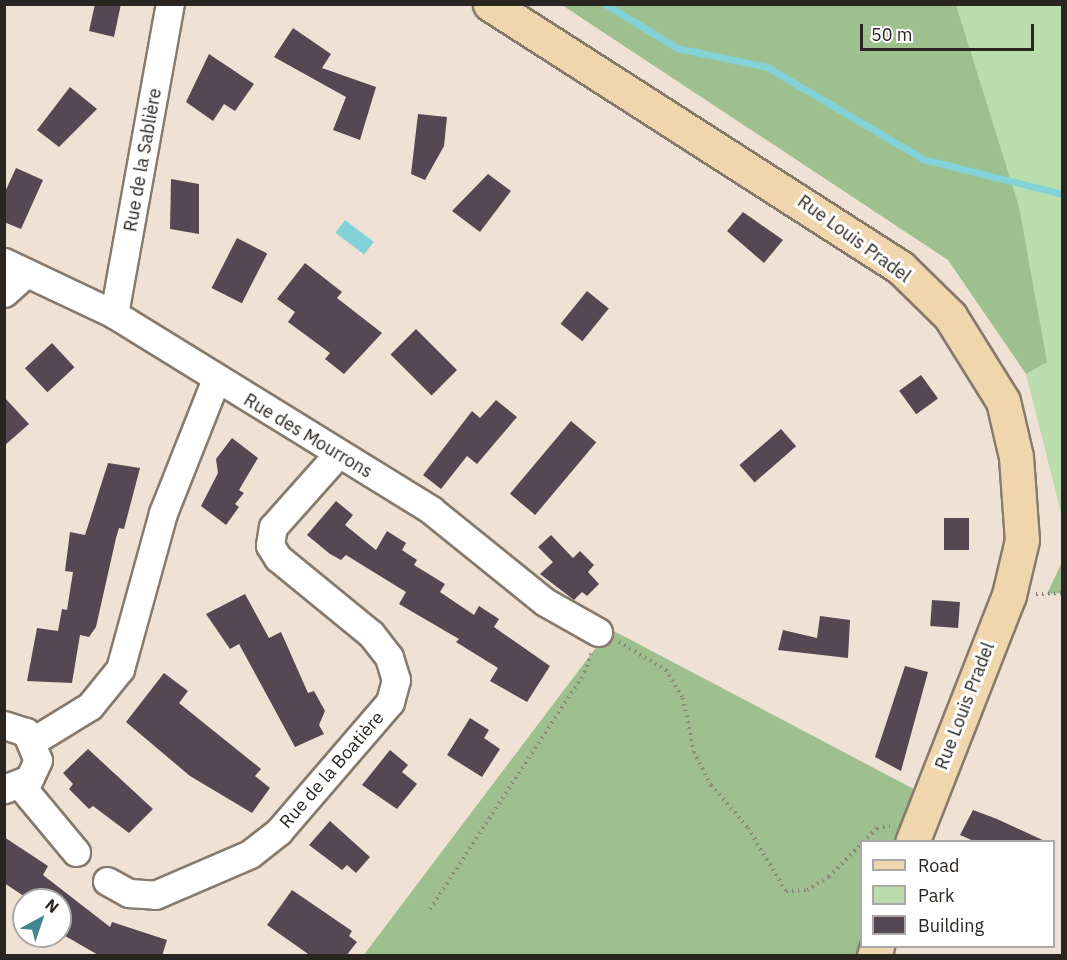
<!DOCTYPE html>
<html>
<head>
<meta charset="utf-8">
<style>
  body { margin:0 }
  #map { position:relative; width:1067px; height:960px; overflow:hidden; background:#efe2d4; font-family:"IBM Plex Sans",sans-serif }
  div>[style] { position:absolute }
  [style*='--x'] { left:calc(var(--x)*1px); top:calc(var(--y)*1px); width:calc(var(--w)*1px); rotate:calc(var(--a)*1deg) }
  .green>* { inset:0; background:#bbdcac }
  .forest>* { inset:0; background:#9ec08e }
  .water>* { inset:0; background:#83d2d8; transform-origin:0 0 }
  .stream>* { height:7px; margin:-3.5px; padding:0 3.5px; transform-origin:3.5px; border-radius:3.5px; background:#83d2d8 }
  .building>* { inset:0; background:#554852; transform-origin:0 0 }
  .path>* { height:4px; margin-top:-2px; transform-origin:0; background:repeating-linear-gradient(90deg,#8c837a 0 1.5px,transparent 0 6px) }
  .roads { filter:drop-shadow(2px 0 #867a6d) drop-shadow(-2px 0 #867a6d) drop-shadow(0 2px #867a6d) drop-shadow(0 -2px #867a6d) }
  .minor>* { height:27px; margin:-13.5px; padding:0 13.5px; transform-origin:13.5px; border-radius:13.5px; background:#fff }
  .major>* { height:33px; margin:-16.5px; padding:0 16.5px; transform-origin:16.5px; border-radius:16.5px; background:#efd6ad }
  span { translate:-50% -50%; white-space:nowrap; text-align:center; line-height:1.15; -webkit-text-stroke:6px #fff; paint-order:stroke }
  .street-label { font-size:18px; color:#2a2520 }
  .frame { position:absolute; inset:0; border:6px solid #2a2520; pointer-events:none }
  .legend { position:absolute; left:860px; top:840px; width:195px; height:108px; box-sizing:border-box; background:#fff; border:2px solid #aaa8a6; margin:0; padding:8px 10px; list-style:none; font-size:18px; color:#2a2520 }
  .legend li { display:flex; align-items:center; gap:12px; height:30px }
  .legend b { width:30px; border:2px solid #aaa8a6 }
  .north { position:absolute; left:12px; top:888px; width:60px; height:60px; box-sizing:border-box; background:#fff; border:2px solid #aaa8a6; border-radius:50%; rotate:40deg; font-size:16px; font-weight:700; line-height:24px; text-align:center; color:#2a2520 }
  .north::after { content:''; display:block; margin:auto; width:21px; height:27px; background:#418792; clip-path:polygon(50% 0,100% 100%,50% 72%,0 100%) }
  .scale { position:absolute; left:860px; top:24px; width:174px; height:27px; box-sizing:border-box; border:3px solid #2a2520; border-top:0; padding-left:8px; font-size:18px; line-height:21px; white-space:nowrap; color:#2a2520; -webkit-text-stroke:4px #fff; paint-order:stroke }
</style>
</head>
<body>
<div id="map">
  <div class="green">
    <i style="clip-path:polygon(956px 5px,1062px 5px,1062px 517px,1026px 374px,1047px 361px)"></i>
  </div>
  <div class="forest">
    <i style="clip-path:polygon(562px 5px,956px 5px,1019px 207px,1047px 362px,1026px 374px,948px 260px)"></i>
    <i style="clip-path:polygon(1062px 562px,1062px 593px,1047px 594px)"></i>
    <i style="clip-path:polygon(610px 629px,929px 797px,912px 841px,862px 842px,862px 946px,874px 955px,363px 956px)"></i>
  </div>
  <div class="water">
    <i style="left:345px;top:220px;width:36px;height:16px;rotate:37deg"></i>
  </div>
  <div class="stream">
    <i style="--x:605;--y:4;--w:84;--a:31.4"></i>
    <i style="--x:677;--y:48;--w:92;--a:11.9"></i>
    <i style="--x:767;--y:67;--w:181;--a:30.5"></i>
    <i style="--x:923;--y:159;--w:143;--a:14.1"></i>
  </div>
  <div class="building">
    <i style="clip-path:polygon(95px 4px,121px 4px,114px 37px,89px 31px)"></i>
    <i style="clip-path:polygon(293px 28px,331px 54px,322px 68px,376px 87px,360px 140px,333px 130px,346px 97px,274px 57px)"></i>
    <i style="clip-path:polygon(209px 54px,254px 84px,235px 111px,224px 104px,213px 121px,186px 102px)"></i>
    <i style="clip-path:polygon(70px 87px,97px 109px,59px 147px,37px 130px)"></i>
    <i style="clip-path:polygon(418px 114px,447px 117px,444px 146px,425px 180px,411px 174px)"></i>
    <i style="clip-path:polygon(16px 168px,43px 180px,21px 229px,4px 222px,4px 194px)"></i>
    <i style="clip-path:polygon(488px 174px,511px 191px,480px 232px,452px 211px)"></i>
    <i style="clip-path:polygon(171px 179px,199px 184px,199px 234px,170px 229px)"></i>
    <i style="clip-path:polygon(743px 212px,783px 240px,764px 263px,727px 231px)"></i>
    <i style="left:237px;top:238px;width:34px;height:56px;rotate:27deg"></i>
    <i style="clip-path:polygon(305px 263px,342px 292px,337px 298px,382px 333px,344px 374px,325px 359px,330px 353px,288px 322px,295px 312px,277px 299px)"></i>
    <i style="left:587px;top:291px;width:28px;height:42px;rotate:39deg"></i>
    <i style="left:416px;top:329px;width:58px;height:36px;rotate:45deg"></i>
    <i style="left:52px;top:343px;width:33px;height:37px;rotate:47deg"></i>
    <i style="left:921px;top:375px;width:29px;height:27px;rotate:54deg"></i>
    <i style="clip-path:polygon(4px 397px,29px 424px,4px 446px)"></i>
    <i style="clip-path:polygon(496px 400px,517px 417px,477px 464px,467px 456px,441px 489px,423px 475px,472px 411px,480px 418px)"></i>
    <i style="left:571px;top:421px;width:33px;height:95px;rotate:40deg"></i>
    <i style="left:781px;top:429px;width:23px;height:55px;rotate:49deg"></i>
    <i style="clip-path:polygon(232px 438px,258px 458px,239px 490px,244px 493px,235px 504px,239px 507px,226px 525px,201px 506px,218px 473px,216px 459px)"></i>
    <i style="clip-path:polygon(108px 463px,140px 468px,124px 529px,119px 528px,116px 538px,96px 627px,89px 637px,80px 635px,72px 683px,27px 681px,37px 628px,58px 631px,62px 609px,67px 610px,73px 572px,65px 571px,70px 532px,85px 535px)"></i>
    <i style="clip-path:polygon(336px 501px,353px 515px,345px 525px,376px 550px,387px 531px,406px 543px,402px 550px,417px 560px,414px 565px,445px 584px,440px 592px,474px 615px,479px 606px,499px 619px,494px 627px,550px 666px,527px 702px,490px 681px,498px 668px,456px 642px,459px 639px,399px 604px,406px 592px,346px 555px,341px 560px,330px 554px,307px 535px)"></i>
    <i style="left:944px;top:518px;width:25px;height:32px"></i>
    <i style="clip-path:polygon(551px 535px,573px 558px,580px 551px,594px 565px,588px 572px,599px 584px,587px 596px,582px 592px,574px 600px,540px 574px,553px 562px,538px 547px)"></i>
    <i style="clip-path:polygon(245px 594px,269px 638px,281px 632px,308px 693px,314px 691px,325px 711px,319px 725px,324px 734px,295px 747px,239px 644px,230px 649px,206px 614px)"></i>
    <i style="left:932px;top:600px;width:28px;height:26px;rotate:4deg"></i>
    <i style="clip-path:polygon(820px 616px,850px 620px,848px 658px,778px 650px,783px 630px,817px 638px)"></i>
    <i style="clip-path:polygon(905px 666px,928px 672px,901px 771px,875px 757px)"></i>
    <i style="clip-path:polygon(164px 673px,188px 691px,179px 703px,261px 769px,255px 776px,270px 788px,252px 813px,190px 776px,126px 722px)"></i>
    <i style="clip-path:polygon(470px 718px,489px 730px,484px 738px,500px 749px,482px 777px,447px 755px)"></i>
    <i style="clip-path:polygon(88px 749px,153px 809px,129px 833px,93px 806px,89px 809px,69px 789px,73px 784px,63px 773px)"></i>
    <i style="clip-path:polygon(390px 750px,408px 765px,402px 772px,417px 784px,397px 809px,362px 785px)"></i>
    <i style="clip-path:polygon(973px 810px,997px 819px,1047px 842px,976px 842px,960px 835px)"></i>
    <i style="clip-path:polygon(330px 821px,370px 857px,356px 873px,347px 865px,342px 870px,309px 845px)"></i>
    <i style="clip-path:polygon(4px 837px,48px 866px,43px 875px,110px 927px,112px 922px,167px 940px,162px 956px,100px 956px,60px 933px,60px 900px,30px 900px,4px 883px)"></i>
    <i style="clip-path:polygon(292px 890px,352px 931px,349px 936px,357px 942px,346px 956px,311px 956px,267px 925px)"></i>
  </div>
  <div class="path">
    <i style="--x:1036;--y:594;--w:26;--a:-2"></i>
    <i style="--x:619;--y:642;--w:55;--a:30.8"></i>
    <i style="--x:666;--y:670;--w:33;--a:59"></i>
    <i style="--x:683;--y:698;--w:55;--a:78.5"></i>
    <i style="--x:694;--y:752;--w:37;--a:63"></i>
    <i style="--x:711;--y:785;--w:57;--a:49.3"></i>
    <i style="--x:748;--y:828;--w:74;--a:58.9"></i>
    <i style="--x:786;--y:891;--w:21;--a:-3"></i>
    <i style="--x:807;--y:890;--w:26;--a:-31"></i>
    <i style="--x:829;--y:877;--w:47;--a:-45.9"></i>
    <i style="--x:863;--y:842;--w:20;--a:-45"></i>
    <i style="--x:877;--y:828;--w:13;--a:-9"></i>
    <i style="--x:430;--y:909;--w:283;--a:-56.8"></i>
    <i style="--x:585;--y:672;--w:19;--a:-72"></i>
  </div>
  <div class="roads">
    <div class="minor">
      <i style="--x:4;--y:262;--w:122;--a:25.3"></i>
      <i style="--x:114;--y:314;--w:373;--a:31.7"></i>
      <i style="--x:431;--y:510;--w:146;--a:38.9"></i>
      <i style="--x:545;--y:602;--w:61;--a:29.5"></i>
      <i style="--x:4;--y:293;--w:27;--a:-42"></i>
      <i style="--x:114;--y:314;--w:315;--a:-79.8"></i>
      <i style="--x:4;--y:725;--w:23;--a:18"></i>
      <i style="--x:26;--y:732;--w:30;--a:67"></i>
      <i style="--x:38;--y:760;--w:21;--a:115"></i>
      <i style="--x:29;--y:779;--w:27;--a:158"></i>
      <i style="--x:33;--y:741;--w:67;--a:-31.6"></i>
      <i style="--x:90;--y:706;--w:48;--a:-51"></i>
      <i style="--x:120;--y:669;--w:162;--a:-74.6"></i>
      <i style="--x:163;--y:513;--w:144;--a:-68.4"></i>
      <i style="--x:21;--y:786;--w:86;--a:50.2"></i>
      <i style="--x:107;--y:881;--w:25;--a:29"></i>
      <i style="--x:129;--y:893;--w:26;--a:4"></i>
      <i style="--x:155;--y:895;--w:103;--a:-23.3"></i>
      <i style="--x:250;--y:854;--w:37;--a:-38"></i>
      <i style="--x:279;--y:831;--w:170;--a:-49.3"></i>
      <i style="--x:390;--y:702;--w:23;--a:-75"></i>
      <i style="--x:396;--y:680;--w:24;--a:-107"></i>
      <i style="--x:389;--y:657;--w:29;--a:-128"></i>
      <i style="--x:371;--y:634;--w:120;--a:-140.7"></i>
      <i style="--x:278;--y:558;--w:15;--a:-122"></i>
      <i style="--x:270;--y:545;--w:18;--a:-81"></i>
      <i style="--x:273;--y:527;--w:98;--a:-48.3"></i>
    </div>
    <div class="major">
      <i style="--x:490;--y:4;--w:487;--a:32.7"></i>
      <i style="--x:900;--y:267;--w:70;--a:44.4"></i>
      <i style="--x:950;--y:316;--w:100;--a:58.1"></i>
      <i style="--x:1003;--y:401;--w:57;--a:76.9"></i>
      <i style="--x:1016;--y:457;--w:83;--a:85.9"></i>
      <i style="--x:1022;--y:540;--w:57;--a:103.3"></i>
      <i style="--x:1009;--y:595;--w:265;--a:111.4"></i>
      <i style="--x:874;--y:956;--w:10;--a:-73"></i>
    </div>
  </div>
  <div class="street-label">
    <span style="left:143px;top:160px;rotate:-80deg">Rue de la Sablière</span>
    <span style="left:854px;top:239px;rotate:36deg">Rue Louis Pradel</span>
    <span style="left:308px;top:436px;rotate:31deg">Rue des Mourrons</span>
    <span style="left:965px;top:706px;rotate:-69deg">Rue Louis Pradel</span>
    <span style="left:332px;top:770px;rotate:-49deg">Rue de la Boatière</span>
  </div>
  <div class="frame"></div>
  <ul class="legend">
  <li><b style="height:8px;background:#efd6ad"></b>Road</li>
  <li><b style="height:16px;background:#bbdcac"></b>Park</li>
  <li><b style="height:16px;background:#554852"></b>Building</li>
  </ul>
  <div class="north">N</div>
  <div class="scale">50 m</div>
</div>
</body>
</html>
